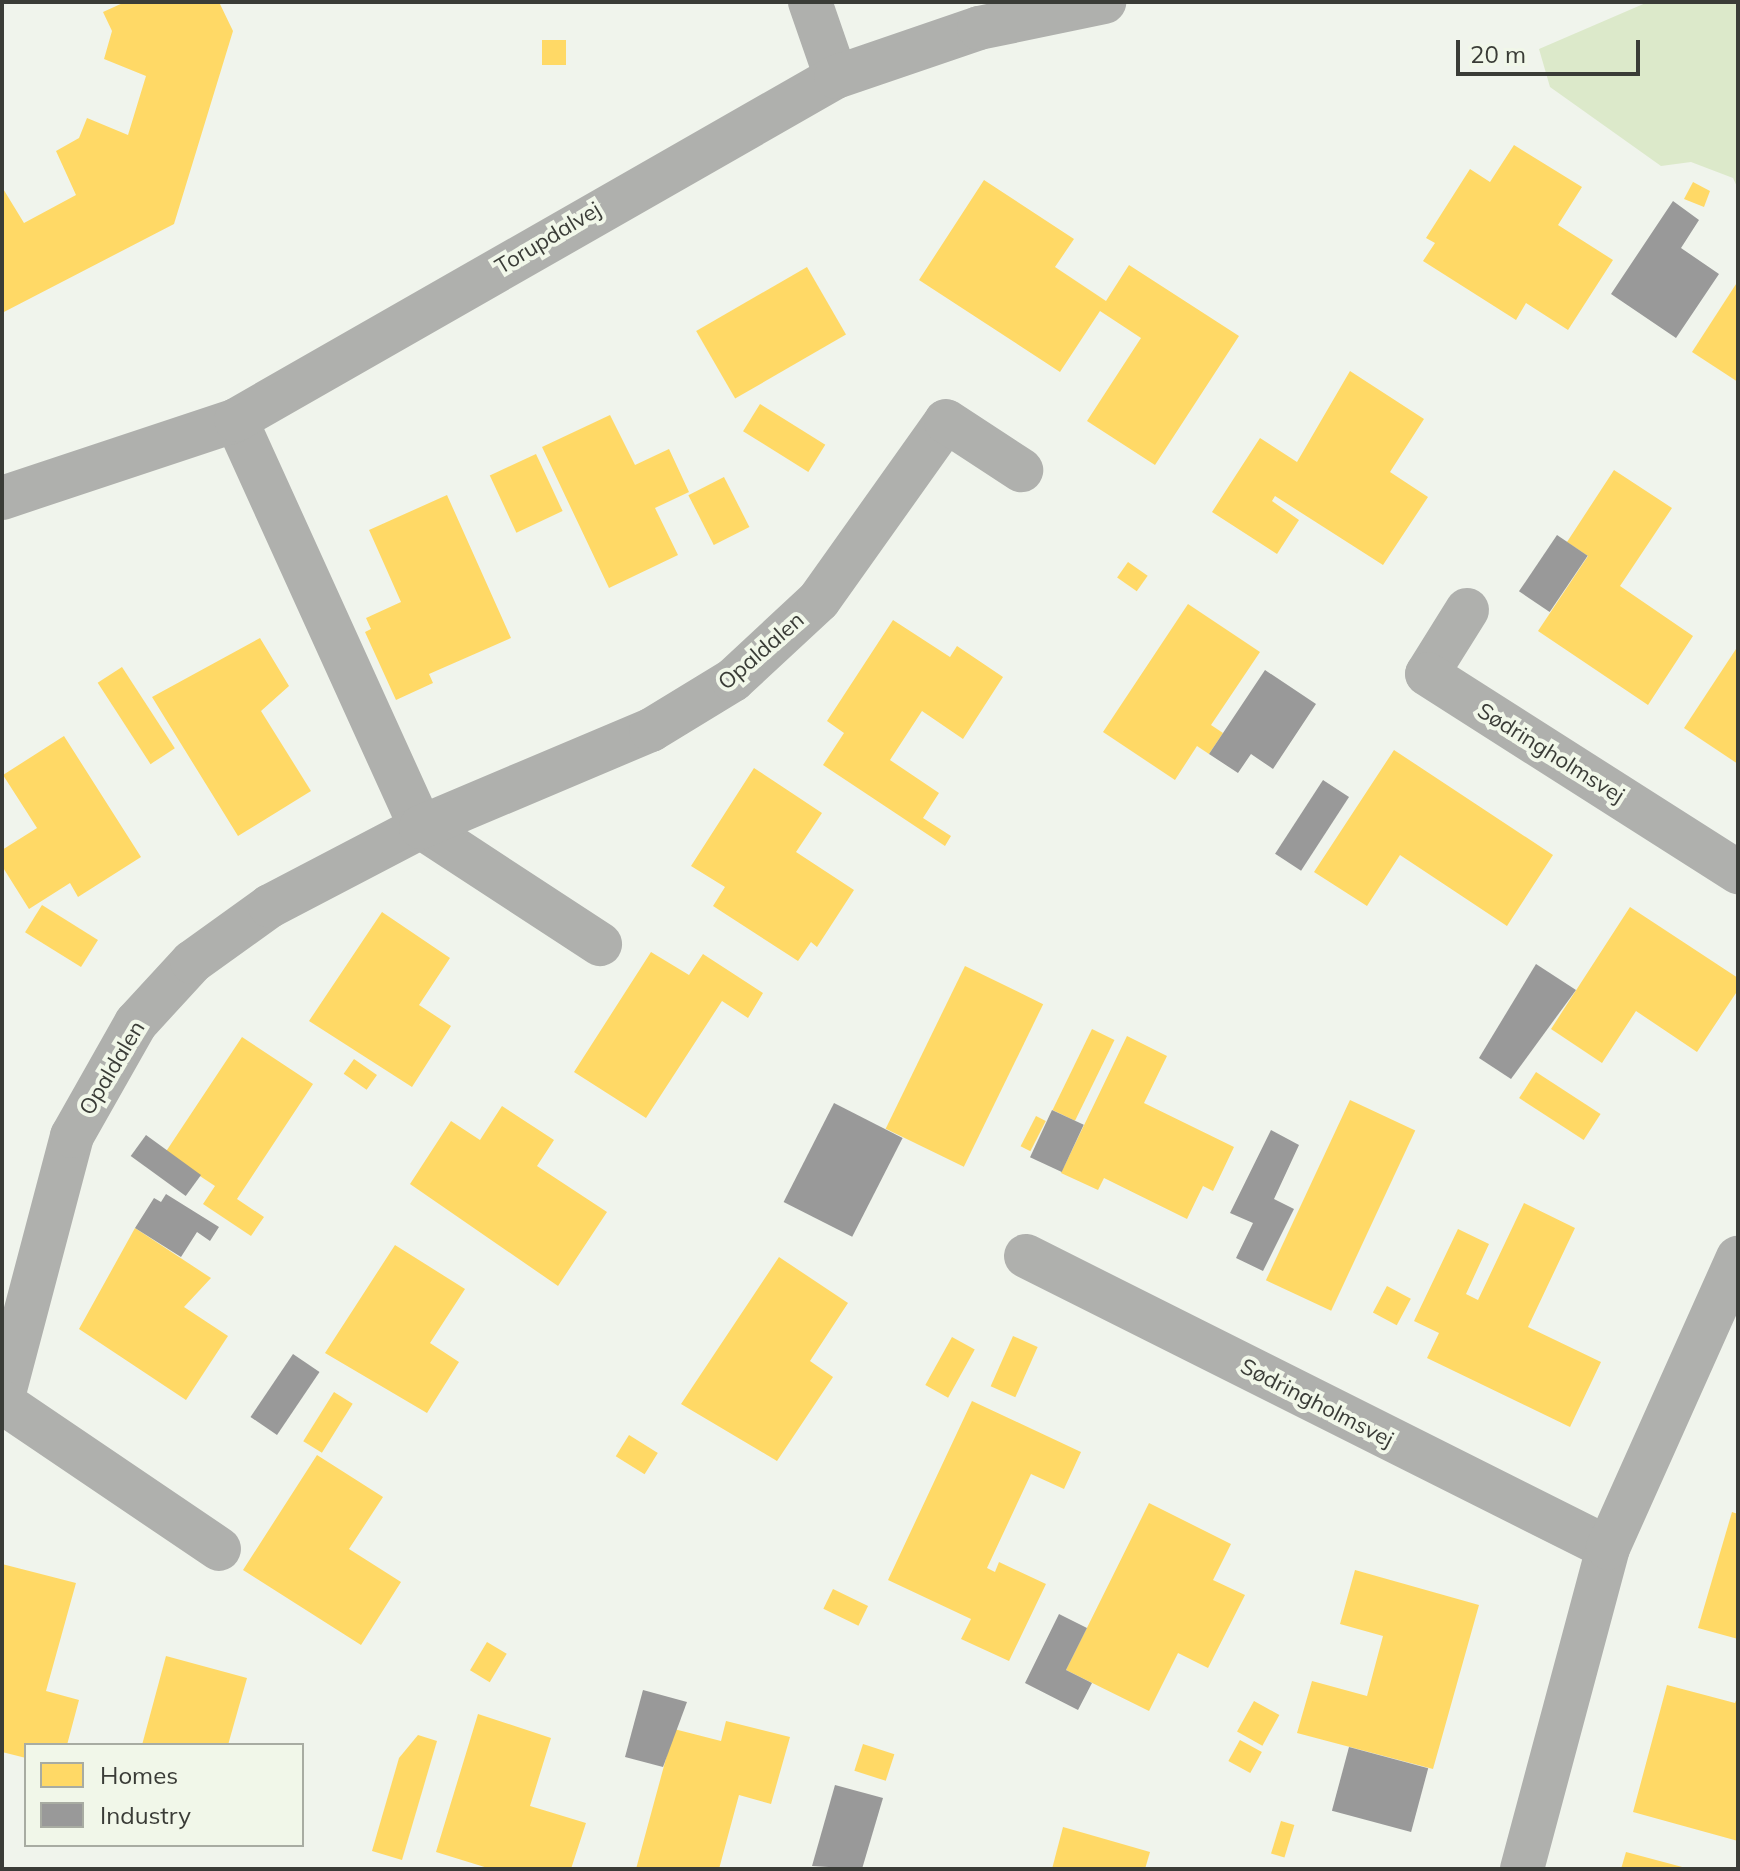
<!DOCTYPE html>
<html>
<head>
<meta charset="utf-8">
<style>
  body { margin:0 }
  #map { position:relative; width:1740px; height:1871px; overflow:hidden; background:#f0f4ec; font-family:Mulish,sans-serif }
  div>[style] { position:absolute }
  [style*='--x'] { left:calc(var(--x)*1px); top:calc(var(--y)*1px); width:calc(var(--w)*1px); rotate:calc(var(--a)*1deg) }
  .green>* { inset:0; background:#dce9ca }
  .homes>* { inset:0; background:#ffd966; transform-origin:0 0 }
  .industry>* { inset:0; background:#999; transform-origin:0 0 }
  .minor>* { height:44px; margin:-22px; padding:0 22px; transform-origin:22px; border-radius:22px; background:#afb0ad }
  span { translate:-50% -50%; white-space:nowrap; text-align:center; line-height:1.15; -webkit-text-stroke:8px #f1f7e9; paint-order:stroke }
  .street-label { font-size:22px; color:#3a3c37 }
  .frame { position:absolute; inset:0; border:4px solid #3a3c37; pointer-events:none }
  .legend { position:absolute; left:24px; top:1743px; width:280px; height:104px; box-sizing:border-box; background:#f1f7e9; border:2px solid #a8aca2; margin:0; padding:10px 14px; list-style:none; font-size:24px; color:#3a3c37 }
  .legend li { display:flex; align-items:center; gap:16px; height:40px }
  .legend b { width:40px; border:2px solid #a8aca2 }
  .scale { position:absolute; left:1456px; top:40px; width:184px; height:36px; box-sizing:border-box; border:4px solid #3a3c37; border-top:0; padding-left:10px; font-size:24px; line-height:28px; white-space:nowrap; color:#3a3c37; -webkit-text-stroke:6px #f1f7e9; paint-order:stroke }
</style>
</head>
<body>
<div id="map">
  <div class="green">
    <i style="clip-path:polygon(1648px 2px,1738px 2px,1738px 189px,1733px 178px,1691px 162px,1661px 166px,1550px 87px,1539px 49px)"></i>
  </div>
  <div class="homes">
    <i style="clip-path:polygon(125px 2px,219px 2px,233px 31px,174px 224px,2px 313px,2px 187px,24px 223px,76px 195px,56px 151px,79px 138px,87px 118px,128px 135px,146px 76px,104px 59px,112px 31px,103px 12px)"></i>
    <i style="left:566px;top:40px;width:25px;height:24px;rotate:90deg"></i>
    <i style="clip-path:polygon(1514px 145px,1582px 187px,1558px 225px,1613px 260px,1568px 330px,1526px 303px,1516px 320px,1423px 261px,1435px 243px,1426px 238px,1470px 169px,1490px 182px)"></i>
    <i style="clip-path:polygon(984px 180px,1074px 239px,1055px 267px,1106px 301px,1129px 265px,1239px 336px,1155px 465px,1087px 421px,1141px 338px,1100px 311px,1060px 372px,919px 280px)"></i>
    <i style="clip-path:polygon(1693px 182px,1710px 191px,1704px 207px,1684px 199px)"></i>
    <i style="left:807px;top:267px;width:78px;height:128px;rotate:60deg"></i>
    <i style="clip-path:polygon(1738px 281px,1738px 382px,1692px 352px)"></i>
    <i style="clip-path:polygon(1350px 371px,1424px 419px,1390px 472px,1428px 497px,1383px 565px,1275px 496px,1272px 501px,1299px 520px,1277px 554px,1212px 512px,1260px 438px,1297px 462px)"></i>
    <i style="left:760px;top:404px;width:77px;height:32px;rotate:32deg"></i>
    <i style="clip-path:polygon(610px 415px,635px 465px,669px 449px,689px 492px,655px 508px,678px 555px,609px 588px,542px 447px)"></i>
    <i style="left:536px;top:454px;width:63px;height:51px;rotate:65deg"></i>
    <i style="clip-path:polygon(1614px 470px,1672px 508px,1620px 586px,1693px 636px,1648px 705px,1538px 631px,1588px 556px,1567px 542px)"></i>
    <i style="left:724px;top:477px;width:56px;height:40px;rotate:63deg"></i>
    <i style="clip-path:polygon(447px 495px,511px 638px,429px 674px,433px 683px,396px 700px,365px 632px,371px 629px,366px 618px,401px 602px,369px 530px)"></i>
    <i style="left:1128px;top:562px;width:24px;height:19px;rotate:35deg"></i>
    <i style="clip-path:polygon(1188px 604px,1260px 652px,1211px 725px,1223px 733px,1209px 754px,1197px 746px,1175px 780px,1103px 732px)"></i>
    <i style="clip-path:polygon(893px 620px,950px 657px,957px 646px,1003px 677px,963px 739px,922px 711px,890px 760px,939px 793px,923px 818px,951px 836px,945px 846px,823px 765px,844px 733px,827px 721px)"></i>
    <i style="clip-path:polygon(260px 638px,289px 686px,261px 711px,311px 791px,238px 836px,152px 697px)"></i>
    <i style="clip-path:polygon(1738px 646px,1738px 764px,1684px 728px)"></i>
    <i style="left:122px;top:667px;width:97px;height:29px;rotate:57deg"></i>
    <i style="clip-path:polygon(64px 736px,141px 857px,78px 897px,70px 883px,29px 909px,2px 866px,2px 850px,37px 828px,3px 775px)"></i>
    <i style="clip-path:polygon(1394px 750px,1553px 855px,1507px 926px,1400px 855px,1367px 906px,1314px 872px)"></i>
    <i style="clip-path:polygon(754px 768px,822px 813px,796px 852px,854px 890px,817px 947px,811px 942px,798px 961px,713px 906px,725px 887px,691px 866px)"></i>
    <i style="left:42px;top:905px;width:66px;height:32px;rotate:32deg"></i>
    <i style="clip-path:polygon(1630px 907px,1738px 978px,1738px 990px,1697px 1052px,1636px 1011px,1602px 1063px,1551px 1029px)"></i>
    <i style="clip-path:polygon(382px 912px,450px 958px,419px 1005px,451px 1026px,412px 1087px,309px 1021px)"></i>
    <i style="clip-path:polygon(651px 952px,689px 975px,703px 954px,763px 993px,748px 1018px,722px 1001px,646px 1118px,574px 1072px)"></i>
    <i style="left:965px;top:966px;width:87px;height:181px;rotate:26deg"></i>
    <i style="left:1092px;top:1029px;width:25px;height:90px;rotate:26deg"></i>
    <i style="clip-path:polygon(1127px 1036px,1167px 1056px,1144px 1103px,1234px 1147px,1213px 1191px,1203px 1186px,1187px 1219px,1104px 1178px,1098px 1190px,1061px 1173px)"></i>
    <i style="clip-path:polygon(242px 1037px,313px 1084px,237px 1199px,264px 1217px,251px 1236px,203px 1204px,215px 1186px,165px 1153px)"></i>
    <i style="left:354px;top:1059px;width:28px;height:18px;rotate:35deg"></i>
    <i style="left:1536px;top:1072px;width:77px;height:31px;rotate:33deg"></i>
    <i style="left:1350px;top:1100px;width:72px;height:199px;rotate:25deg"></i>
    <i style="clip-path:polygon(502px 1106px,554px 1140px,537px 1166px,607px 1212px,558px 1286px,410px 1184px,451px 1121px,480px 1140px)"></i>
    <i style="left:1036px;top:1116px;width:11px;height:34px;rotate:27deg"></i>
    <i style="clip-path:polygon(1524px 1203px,1575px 1228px,1528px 1327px,1601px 1362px,1570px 1427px,1427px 1358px,1439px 1333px,1414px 1321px,1458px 1229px,1489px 1244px,1466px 1294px,1478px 1300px)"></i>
    <i style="clip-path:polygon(135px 1228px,211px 1278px,184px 1307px,228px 1336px,186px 1400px,79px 1329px)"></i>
    <i style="clip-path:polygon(395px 1245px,465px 1289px,430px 1343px,459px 1362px,427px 1413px,325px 1353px)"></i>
    <i style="clip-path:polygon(779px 1257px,848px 1303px,810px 1361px,833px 1377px,777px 1461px,681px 1404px)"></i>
    <i style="left:1387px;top:1286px;width:27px;height:30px;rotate:28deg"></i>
    <i style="left:1013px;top:1336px;width:27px;height:55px;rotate:24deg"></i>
    <i style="left:952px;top:1337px;width:26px;height:55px;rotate:29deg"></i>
    <i style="left:334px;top:1392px;width:22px;height:58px;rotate:32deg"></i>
    <i style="clip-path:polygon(972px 1401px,1081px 1452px,1064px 1489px,1031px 1474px,987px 1568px,995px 1572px,999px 1562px,1046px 1584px,1009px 1661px,961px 1639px,971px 1619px,888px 1580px)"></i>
    <i style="left:629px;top:1435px;width:34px;height:25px;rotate:32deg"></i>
    <i style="clip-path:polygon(317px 1455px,383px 1497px,349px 1549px,401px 1582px,361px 1645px,243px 1570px)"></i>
    <i style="clip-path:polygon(1149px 1503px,1231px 1544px,1213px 1580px,1245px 1595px,1208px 1668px,1178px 1653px,1149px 1711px,1066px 1670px)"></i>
    <i style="clip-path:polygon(1732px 1512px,1738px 1514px,1738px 1639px,1698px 1628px)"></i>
    <i style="clip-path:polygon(2px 1564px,76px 1583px,46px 1691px,79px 1700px,67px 1745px,26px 1745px,26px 1758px,2px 1752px)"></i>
    <i style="clip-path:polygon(1355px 1570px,1479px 1605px,1433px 1769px,1297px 1733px,1312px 1681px,1367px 1696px,1383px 1636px,1340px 1624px)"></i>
    <i style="left:833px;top:1589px;width:39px;height:22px;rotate:26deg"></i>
    <i style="left:487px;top:1642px;width:23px;height:33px;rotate:31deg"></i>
    <i style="clip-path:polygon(166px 1656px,247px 1678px,228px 1745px,142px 1745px)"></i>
    <i style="clip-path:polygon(1667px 1685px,1735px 1703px,1738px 1695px,1738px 1841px,1633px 1812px)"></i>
    <i style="left:1254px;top:1701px;width:29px;height:35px;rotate:29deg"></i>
    <i style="clip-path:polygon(478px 1714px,551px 1738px,530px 1806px,586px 1823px,571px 1869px,491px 1869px,436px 1852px)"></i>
    <i style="clip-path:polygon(726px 1721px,790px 1737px,771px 1804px,739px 1795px,719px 1869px,636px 1869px,674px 1729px,721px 1741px)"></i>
    <i style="clip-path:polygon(418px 1735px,437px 1741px,402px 1860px,372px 1851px,399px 1758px)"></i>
    <i style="left:1240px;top:1740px;width:25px;height:24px;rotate:29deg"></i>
    <i style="left:863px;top:1744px;width:33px;height:28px;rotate:18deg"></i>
    <i style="left:1281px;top:1821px;width:14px;height:34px;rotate:17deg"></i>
    <i style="clip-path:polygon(1063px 1827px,1150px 1852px,1145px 1869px,1052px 1869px)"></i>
    <i style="clip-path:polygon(1626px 1852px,1686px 1868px,1686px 1869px,1621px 1869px)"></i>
  </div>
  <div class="industry">
    <i style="clip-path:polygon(1673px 201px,1699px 220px,1681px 248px,1719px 274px,1676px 338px,1611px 294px)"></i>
    <i style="left:1557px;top:535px;width:37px;height:68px;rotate:34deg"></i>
    <i style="clip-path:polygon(1265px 670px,1316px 704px,1273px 769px,1251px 754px,1238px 773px,1209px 754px)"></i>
    <i style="left:1323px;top:780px;width:31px;height:88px;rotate:33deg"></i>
    <i style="clip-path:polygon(1536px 964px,1576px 990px,1511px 1079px,1479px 1058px)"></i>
    <i style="left:834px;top:1103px;width:77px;height:111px;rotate:27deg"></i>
    <i style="left:1052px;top:1110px;width:35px;height:52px;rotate:25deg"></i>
    <i style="clip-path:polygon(1271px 1130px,1299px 1145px,1274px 1199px,1294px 1209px,1263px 1271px,1236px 1258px,1253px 1223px,1230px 1213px)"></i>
    <i style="left:146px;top:1135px;width:68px;height:26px;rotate:36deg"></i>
    <i style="clip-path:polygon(166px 1194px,219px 1227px,210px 1241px,197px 1232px,181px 1257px,135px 1228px,154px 1198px,161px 1202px)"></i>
    <i style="left:293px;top:1354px;width:32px;height:76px;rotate:34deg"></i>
    <i style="clip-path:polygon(1059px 1614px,1087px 1628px,1066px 1670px,1092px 1683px,1078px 1710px,1025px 1683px)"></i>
    <i style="clip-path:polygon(643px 1690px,687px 1702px,663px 1767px,625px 1757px)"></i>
    <i style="left:1349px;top:1747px;width:82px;height:66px;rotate:15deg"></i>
    <i style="clip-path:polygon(835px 1785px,883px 1798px,862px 1869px,812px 1866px)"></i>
  </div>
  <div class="minor">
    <i style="--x:810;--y:2;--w:79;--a:70.9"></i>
    <i style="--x:236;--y:420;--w:447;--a:65.6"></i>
    <i style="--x:421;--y:827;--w:214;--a:33.2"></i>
    <i style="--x:2;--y:498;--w:247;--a:-18.4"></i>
    <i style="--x:236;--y:420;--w:691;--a:-29.76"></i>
    <i style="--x:836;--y:77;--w:151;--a:-18.9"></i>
    <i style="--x:979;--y:28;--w:128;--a:-11.7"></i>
    <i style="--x:1467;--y:610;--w:75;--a:122"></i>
    <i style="--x:1427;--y:674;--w:369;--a:32.5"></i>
    <i style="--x:1026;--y:1256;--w:651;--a:26.64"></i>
    <i style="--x:2;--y:1401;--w:274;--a:-75.2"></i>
    <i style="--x:72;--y:1136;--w:130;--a:-60.5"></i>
    <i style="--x:136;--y:1023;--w:83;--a:-47.4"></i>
    <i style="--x:192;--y:962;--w:96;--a:-35.7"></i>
    <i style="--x:270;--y:906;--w:170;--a:-27.6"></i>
    <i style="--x:421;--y:827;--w:250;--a:-22.9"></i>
    <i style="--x:651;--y:730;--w:96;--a:-31.4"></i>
    <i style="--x:733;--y:680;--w:117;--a:-42.9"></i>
    <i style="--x:819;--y:600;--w:219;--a:-54.6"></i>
    <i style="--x:946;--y:421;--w:90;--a:33.2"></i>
    <i style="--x:2;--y:1402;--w:262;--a:34.1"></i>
    <i style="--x:1522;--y:1869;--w:332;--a:-75"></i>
    <i style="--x:1608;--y:1548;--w:318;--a:-65.9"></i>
  </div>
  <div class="street-label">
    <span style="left:548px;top:238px;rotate:-31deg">Torupdalvej</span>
    <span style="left:761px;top:651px;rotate:-41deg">Opaldalen</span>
    <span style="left:1551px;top:753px;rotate:32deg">Sødringholmsvej</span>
    <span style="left:112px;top:1068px;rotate:-59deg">Opaldalen</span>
    <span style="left:1317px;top:1403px;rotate:27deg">Sødringholmsvej</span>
  </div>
  <div class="frame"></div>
  <ul class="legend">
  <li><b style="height:22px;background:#ffd966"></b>Homes</li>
  <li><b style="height:22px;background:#999"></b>Industry</li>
  </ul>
  <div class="scale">20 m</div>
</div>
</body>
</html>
